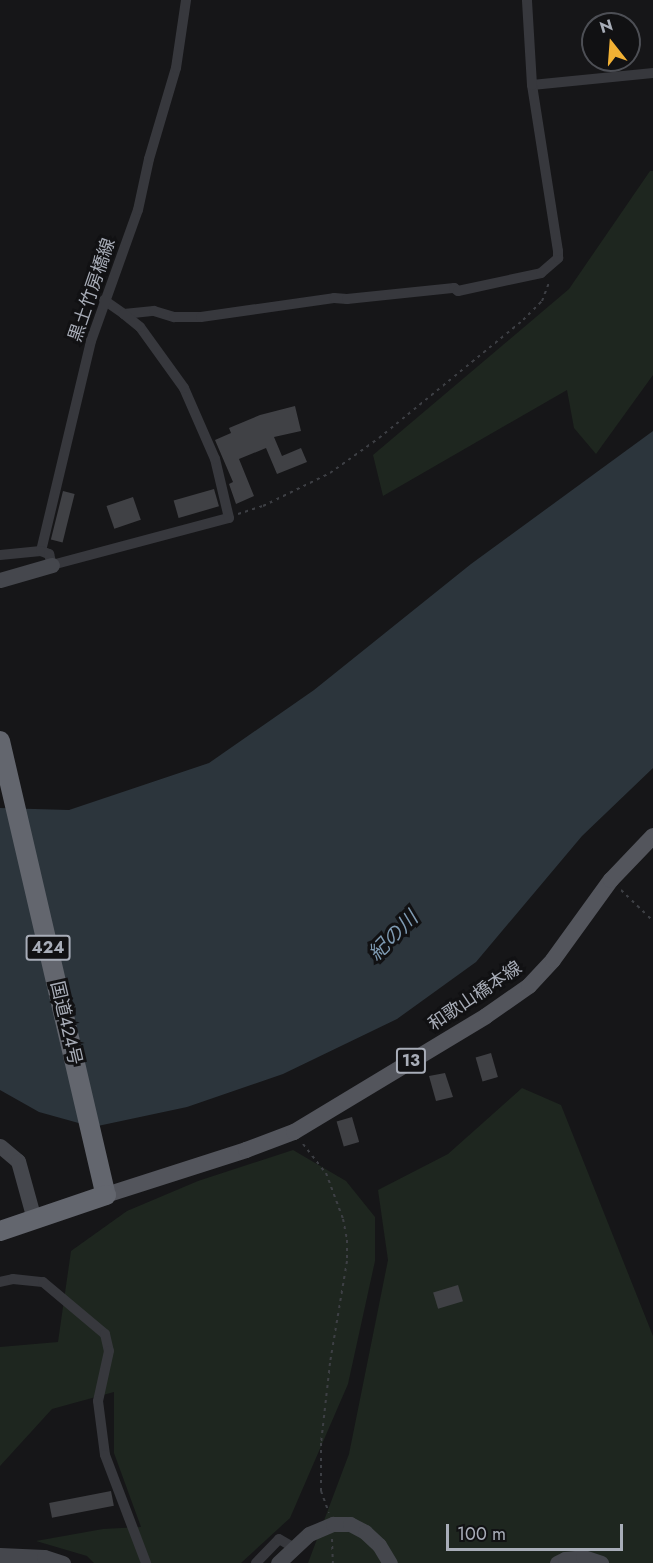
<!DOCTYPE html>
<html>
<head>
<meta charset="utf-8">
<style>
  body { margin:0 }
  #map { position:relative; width:653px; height:1563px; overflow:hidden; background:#161618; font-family:Jost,"Noto Sans JP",sans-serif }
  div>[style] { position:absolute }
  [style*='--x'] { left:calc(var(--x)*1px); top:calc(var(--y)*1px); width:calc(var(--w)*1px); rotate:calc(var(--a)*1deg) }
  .green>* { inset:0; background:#1e261f }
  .water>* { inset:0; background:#2c353c }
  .building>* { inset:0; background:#404145; transform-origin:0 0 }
  .path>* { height:2px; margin-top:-1px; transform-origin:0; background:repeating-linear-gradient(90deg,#3d3f44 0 3px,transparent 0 7.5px) }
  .street>* { height:10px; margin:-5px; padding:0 5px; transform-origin:5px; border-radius:5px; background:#37383d }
  .secondary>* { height:15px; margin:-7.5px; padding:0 7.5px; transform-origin:7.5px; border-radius:7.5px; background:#45474d }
  .primary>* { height:16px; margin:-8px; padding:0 8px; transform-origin:8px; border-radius:8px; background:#53555c }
  .highway>* { height:20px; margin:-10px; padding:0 10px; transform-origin:10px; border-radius:10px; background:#63666e }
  span { translate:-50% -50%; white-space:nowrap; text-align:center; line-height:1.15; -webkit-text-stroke:6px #111113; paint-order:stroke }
  .shield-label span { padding:2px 4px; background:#111113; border:2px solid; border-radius:4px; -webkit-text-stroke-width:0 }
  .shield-label { font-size:16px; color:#a8adb8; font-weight:700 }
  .street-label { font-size:18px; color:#a8adb8 }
  .water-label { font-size:20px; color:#7f9bb3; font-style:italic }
  .north { position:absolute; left:581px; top:12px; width:60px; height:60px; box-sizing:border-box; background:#111113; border:2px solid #4d4f55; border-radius:50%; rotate:343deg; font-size:16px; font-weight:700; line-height:24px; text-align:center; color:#a8adb8 }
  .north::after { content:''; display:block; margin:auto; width:21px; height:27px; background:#f2b134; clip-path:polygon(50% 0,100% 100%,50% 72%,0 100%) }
  .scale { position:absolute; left:446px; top:1524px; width:177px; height:27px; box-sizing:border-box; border:3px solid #a8adb8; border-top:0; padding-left:8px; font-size:18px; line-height:21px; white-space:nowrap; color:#a8adb8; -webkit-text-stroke:4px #111113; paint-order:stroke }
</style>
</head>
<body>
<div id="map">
  <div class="green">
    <i style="clip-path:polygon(650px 171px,653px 171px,653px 375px,596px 454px,574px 428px,567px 390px,383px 496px,373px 455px,569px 289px)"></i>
    <i style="clip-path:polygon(522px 1088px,561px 1105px,653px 1336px,653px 1563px,308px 1563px,349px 1454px,388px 1260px,378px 1190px,448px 1154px)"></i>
    <i style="clip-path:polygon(293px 1150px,346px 1181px,375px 1217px,375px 1261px,348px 1384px,290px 1518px,241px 1563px,94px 1563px,87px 1556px,36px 1541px,103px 1529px,141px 1527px,114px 1453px,114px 1392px,52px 1409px,0 1466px,0 1347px,58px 1342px,71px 1251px,127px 1211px,198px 1181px)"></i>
  </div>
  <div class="water">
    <i style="clip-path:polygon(653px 431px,653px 768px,582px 836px,476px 962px,397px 1019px,283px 1074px,187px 1107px,93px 1127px,39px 1112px,0 1090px,0 808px,69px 810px,209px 763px,314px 690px,471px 564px)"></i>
  </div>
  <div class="building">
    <i style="clip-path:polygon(295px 406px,301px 431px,274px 437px,282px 456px,301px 448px,307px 462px,277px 474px,266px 448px,239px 459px,254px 496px,236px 504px,229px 484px,233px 482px,215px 440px,231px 433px,229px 428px,260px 415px)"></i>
    <i style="left:214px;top:489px;width:18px;height:42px;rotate:74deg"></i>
    <i style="left:63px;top:491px;width:12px;height:50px;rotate:14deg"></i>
    <i style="left:133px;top:497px;width:24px;height:28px;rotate:71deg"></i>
    <i style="left:491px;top:1053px;width:25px;height:16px;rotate:74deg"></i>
    <i style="clip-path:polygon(445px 1073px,453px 1097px,436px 1101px,429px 1076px)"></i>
    <i style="left:352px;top:1117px;width:26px;height:16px;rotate:74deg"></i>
    <i style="left:458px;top:1285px;width:17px;height:26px;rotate:73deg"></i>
    <i style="left:111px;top:1491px;width:15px;height:63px;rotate:79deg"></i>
  </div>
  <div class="path">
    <i style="--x:238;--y:514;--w:26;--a:-18"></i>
    <i style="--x:263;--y:506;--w:75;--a:-26.2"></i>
    <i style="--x:330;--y:473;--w:60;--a:-35.5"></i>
    <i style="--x:379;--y:438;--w:186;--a:-39.3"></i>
    <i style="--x:523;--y:320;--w:27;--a:-45"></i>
    <i style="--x:542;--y:301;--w:22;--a:-69"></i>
    <i style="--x:621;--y:890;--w:45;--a:44.1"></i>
    <i style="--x:303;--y:1144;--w:37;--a:52"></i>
    <i style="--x:326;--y:1173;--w:49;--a:69.7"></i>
    <i style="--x:343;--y:1219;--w:21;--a:79"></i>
    <i style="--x:347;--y:1240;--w:21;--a:90"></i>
    <i style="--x:347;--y:1261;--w:103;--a:99.5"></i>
    <i style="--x:330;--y:1363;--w:81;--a:96.4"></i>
    <i style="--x:321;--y:1443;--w:48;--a:90"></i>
    <i style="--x:321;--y:1491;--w:23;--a:70"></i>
    <i style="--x:332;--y:1539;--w:24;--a:88"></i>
  </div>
  <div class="street">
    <i style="--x:532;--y:85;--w:122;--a:-5.7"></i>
    <i style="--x:104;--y:300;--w:24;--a:35"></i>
    <i style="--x:124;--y:314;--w:30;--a:-6"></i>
    <i style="--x:154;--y:311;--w:21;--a:17"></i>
    <i style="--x:174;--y:317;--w:27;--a:0"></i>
    <i style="--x:201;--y:317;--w:134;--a:-8.1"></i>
    <i style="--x:334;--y:298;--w:13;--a:4"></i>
    <i style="--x:347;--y:299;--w:108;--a:-5.9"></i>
    <i style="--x:454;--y:288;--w:5;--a:37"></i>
    <i style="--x:458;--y:291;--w:85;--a:-12.2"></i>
    <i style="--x:541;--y:273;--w:23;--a:-41"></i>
    <i style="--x:558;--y:258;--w:7;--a:-90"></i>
    <i style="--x:558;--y:251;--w:168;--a:-98.9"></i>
    <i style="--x:532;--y:85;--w:85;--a:-93.4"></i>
    <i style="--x:41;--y:551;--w:216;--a:-76.6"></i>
    <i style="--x:91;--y:341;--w:139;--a:-70.3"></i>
    <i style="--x:138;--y:210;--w:52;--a:-77.8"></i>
    <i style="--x:149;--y:159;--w:95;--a:-73.5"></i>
    <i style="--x:176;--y:68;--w:69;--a:-81.6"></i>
    <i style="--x:0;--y:555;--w:41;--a:-5.6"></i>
    <i style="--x:41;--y:551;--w:9;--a:21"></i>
    <i style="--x:49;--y:554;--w:11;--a:75"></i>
    <i style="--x:52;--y:565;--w:183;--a:-14.9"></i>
    <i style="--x:229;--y:518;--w:61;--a:-103.3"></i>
    <i style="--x:215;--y:459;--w:77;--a:-113.6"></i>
    <i style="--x:184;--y:388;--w:75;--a:-125.8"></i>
    <i style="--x:140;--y:327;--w:21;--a:-141"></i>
    <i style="--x:0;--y:1282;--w:13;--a:-13"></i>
    <i style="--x:13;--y:1279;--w:30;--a:6"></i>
    <i style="--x:43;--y:1282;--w:81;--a:40"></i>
    <i style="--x:105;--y:1334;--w:17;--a:77"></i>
    <i style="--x:109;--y:1351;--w:51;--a:102.4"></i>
    <i style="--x:98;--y:1401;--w:54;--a:82.6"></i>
    <i style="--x:105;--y:1455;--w:116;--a:69.2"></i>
    <i style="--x:256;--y:1563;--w:33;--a:-46"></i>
    <i style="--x:279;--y:1539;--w:16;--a:30"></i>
  </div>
  <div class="secondary">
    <i style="--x:0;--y:580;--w:54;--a:-16.1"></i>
    <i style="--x:0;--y:1146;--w:23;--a:40"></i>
    <i style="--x:18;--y:1161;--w:60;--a:74.6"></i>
    <i style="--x:0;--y:1555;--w:44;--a:2.6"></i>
    <i style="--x:44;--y:1557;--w:20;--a:18"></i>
    <i style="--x:278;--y:1563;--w:42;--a:-43.1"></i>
    <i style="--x:309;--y:1534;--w:26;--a:-23"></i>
    <i style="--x:333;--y:1524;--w:17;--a:0"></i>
    <i style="--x:350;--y:1524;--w:17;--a:28"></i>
    <i style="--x:365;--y:1532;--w:19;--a:43"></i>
    <i style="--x:379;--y:1545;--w:21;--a:59"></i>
    <i style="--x:557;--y:1563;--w:9;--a:-27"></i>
    <i style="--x:565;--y:1559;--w:18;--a:-6"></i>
    <i style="--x:583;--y:1557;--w:19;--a:18"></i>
  </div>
  <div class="primary">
    <i style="--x:106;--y:1195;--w:147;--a:-17.8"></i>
    <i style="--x:246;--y:1150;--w:51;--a:-20.6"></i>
    <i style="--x:294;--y:1132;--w:224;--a:-31.1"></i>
    <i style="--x:486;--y:1016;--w:52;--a:-34.9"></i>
    <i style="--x:529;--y:986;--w:35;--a:-47"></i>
    <i style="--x:553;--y:960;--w:99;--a:-54.1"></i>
    <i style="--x:611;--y:880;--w:61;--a:-46.3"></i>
  </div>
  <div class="highway">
    <i style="--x:0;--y:741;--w:466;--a:76.9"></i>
    <i style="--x:106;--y:1195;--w:112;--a:161.2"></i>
  </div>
  <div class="shield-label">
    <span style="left:48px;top:948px">424</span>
    <span style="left:411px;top:1061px">13</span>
  </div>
  <div class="street-label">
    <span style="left:92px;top:290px;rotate:-71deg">黒土竹房橋線</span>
    <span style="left:475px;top:996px;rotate:-34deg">和歌山橋本線</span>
    <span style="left:66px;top:1023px;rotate:77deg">国道424号</span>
  </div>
  <div class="water-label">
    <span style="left:393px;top:936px;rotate:-45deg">紀の川</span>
  </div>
  <div class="north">N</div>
  <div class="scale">100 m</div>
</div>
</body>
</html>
